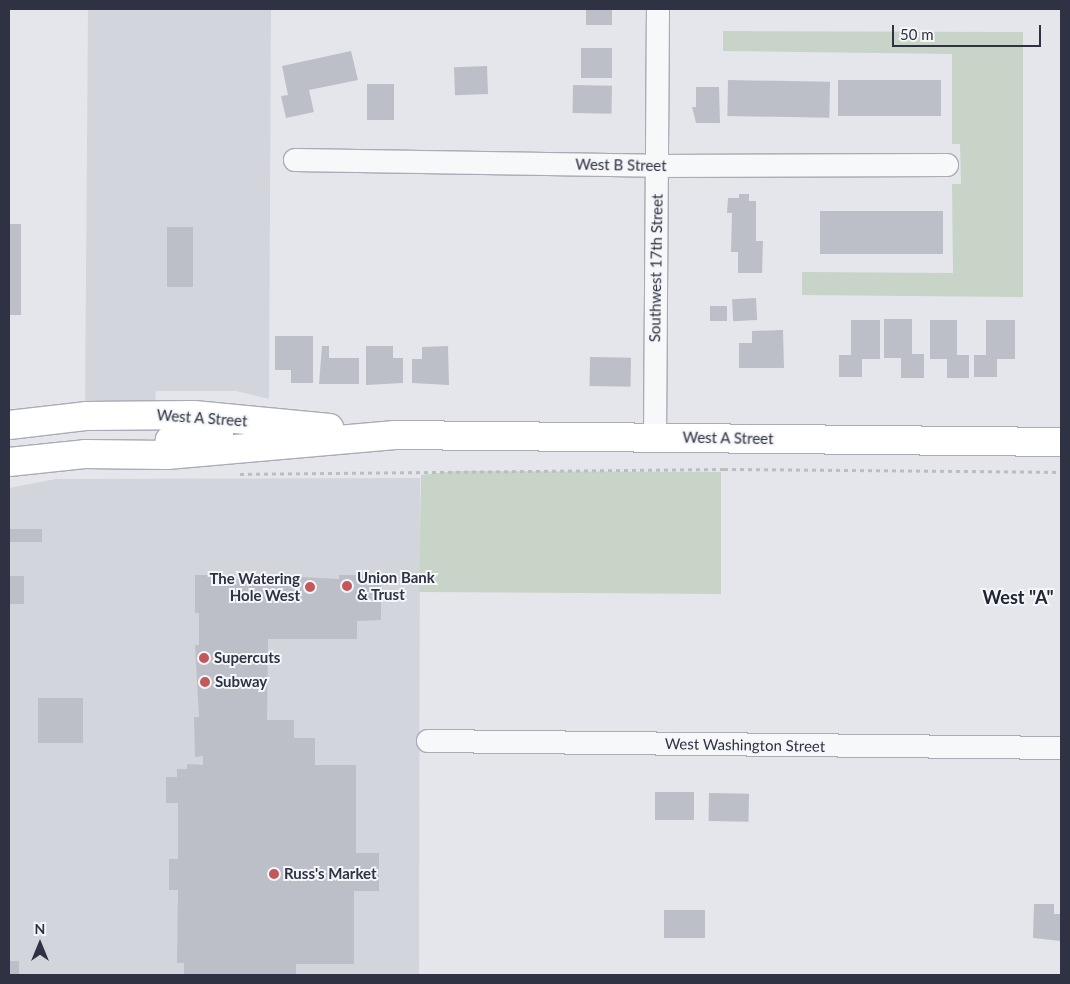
<!DOCTYPE html>
<html>
<head>
<meta charset="utf-8">
<style>
  body { margin:0 }
  #map { position:relative; width:1070px; height:984px; overflow:hidden; background:#e5e6eb; font-family:Lato,sans-serif }
  div>[style] { position:absolute }
  [style*='--x'] { left:calc(var(--x)*1px); top:calc(var(--y)*1px); width:calc(var(--w)*1px); rotate:calc(var(--a)*1deg) }
  .built>* { inset:0; background:#d3d5dd }
  .green>* { inset:0; background:#c8d4c7 }
  .building>* { inset:0; background:#bcbfc7; transform-origin:0 0 }
  .path>* { height:3px; margin-top:-1.5px; transform-origin:0; background:repeating-linear-gradient(90deg,#bbbdc3 0 4px,transparent 0 8px) }
  .roads { filter:drop-shadow(1px 0 #aaacb5) drop-shadow(-1px 0 #aaacb5) drop-shadow(0 1px #aaacb5) drop-shadow(0 -1px #aaacb5) }
  .minor>* { height:22px; margin:-11px; padding:0 11px; transform-origin:11px; border-radius:11px; background:#f7f8fa }
  .secondary>* { height:28px; margin:-14px; padding:0 14px; transform-origin:14px; border-radius:14px; background:#fff }
  .dots>* { width:14px; height:14px; translate:-50% -50%; box-sizing:border-box; border:2px solid #f4f6f8; border-radius:50% }
  span { translate:-50% -50%; white-space:nowrap; text-align:center; line-height:1.15; -webkit-text-stroke:4px #f4f6f8; paint-order:stroke }
  .street-label { font-size:15px; color:#2e3242 }
  .poi-label { font-size:15px; color:#2e3242; font-weight:700 }
  .left { translate:0 -50%; text-align:left }
  .right { translate:-100% -50%; text-align:right }
  .quarter-label { font-size:18px; color:#202433; font-weight:700 }
  .frame { position:absolute; inset:0; border:10px solid #2e3242; pointer-events:none }
  .north { position:absolute; left:15px; top:919px; width:50px; height:50px; -webkit-text-stroke:4px #f4f6f8; paint-order:stroke; rotate:0deg; font-size:14px; font-weight:700; line-height:20px; text-align:center; color:#2e3242 }
  .north::after { content:''; display:block; margin:auto; width:18px; height:22px; background:#2e3242; clip-path:polygon(50% 0,100% 100%,50% 72%,0 100%) }
  .scale { position:absolute; left:892px; top:25px; width:149px; height:22px; box-sizing:border-box; border:2px solid #2e3242; border-top:0; padding-left:6px; font-size:15px; line-height:18px; white-space:nowrap; color:#2e3242; -webkit-text-stroke:4px #f4f6f8; paint-order:stroke }
</style>
</head>
<body>
<div id="map">
  <div class="built">
    <i style="clip-path:polygon(88px 9px,271px 9px,269px 399px,236px 391px,156px 391px,155px 408px,85px 408px)"></i>
    <i style="clip-path:polygon(420px 478px,419px 975px,9px 975px,9px 488px,56px 479px)"></i>
  </div>
  <div class="green">
    <i style="clip-path:polygon(723px 31px,1023px 32px,1023px 297px,802px 295px,802px 272px,953px 273px,952px 184px,961px 184px,960px 144px,952px 144px,952px 54px,723px 51px)"></i>
    <i style="clip-path:polygon(457px 471px,721px 472px,721px 594px,419px 592px,421px 475px)"></i>
  </div>
  <div class="building">
    <i style="left:586px;top:9px;width:26px;height:16px"></i>
    <i style="left:612px;top:48px;width:30px;height:31px;rotate:90deg"></i>
    <i style="clip-path:polygon(351px 51px,358px 80px,309px 90px,314px 112px,286px 118px,281px 96px,288px 95px,282px 66px)"></i>
    <i style="left:487px;top:66px;width:28px;height:33px;rotate:88deg"></i>
    <i style="left:728px;top:80px;width:102px;height:36px;rotate:1deg"></i>
    <i style="left:838px;top:80px;width:103px;height:36px"></i>
    <i style="left:367px;top:84px;width:27px;height:36px"></i>
    <i style="left:573px;top:85px;width:39px;height:28px;rotate:1deg"></i>
    <i style="clip-path:polygon(696px 87px,719px 87px,720px 123px,696px 123px,692px 107px,696px 107px)"></i>
    <i style="clip-path:polygon(739px 194px,749px 194px,749px 201px,756px 201px,756px 241px,763px 241px,762px 273px,738px 273px,738px 252px,731px 252px,732px 213px,727px 213px,728px 198px,739px 198px)"></i>
    <i style="left:820px;top:211px;width:123px;height:43px"></i>
    <i style="left:9px;top:224px;width:12px;height:91px"></i>
    <i style="left:167px;top:227px;width:26px;height:60px"></i>
    <i style="left:756px;top:298px;width:22px;height:24px;rotate:87deg"></i>
    <i style="left:710px;top:306px;width:17px;height:15px"></i>
    <i style="clip-path:polygon(884px 319px,912px 319px,912px 354px,924px 354px,924px 378px,901px 378px,901px 358px,884px 358px)"></i>
    <i style="clip-path:polygon(851px 320px,880px 320px,880px 359px,862px 359px,862px 377px,839px 377px,839px 355px,851px 355px)"></i>
    <i style="clip-path:polygon(930px 320px,957px 320px,957px 355px,969px 355px,969px 378px,947px 378px,947px 359px,930px 359px)"></i>
    <i style="clip-path:polygon(986px 320px,1015px 320px,1015px 359px,997px 359px,997px 377px,974px 377px,974px 355px,986px 355px)"></i>
    <i style="clip-path:polygon(783px 330px,784px 368px,739px 368px,739px 343px,752px 343px,752px 331px)"></i>
    <i style="clip-path:polygon(275px 336px,313px 336px,313px 383px,291px 383px,291px 370px,275px 370px)"></i>
    <i style="clip-path:polygon(322px 346px,329px 346px,329px 358px,359px 358px,359px 384px,319px 384px)"></i>
    <i style="clip-path:polygon(366px 346px,393px 346px,393px 358px,403px 358px,403px 383px,366px 385px)"></i>
    <i style="clip-path:polygon(448px 346px,449px 385px,412px 383px,412px 359px,422px 359px,422px 347px)"></i>
    <i style="left:590px;top:357px;width:41px;height:29px;rotate:1deg"></i>
    <i style="left:9px;top:529px;width:33px;height:13px"></i>
    <i style="clip-path:polygon(195px 575px,233px 575px,233px 579px,266px 579px,265px 575px,339px 579px,339px 575px,381px 575px,381px 620px,357px 621px,357px 639px,268px 639px,267px 720px,294px 720px,294px 738px,315px 738px,315px 765px,356px 765px,356px 853px,379px 853px,379px 891px,354px 891px,354px 964px,296px 964px,296px 975px,184px 975px,184px 963px,177px 963px,178px 890px,169px 890px,169px 859px,178px 859px,178px 803px,166px 803px,166px 777px,177px 777px,177px 769px,187px 769px,187px 764px,203px 765px,203px 756px,195px 757px,194px 717px,199px 717px,195px 645px,199px 645px,199px 613px,195px 613px)"></i>
    <i style="left:9px;top:576px;width:15px;height:28px"></i>
    <i style="left:38px;top:698px;width:45px;height:45px"></i>
    <i style="left:655px;top:792px;width:39px;height:28px"></i>
    <i style="left:709px;top:793px;width:40px;height:28px;rotate:1deg"></i>
    <i style="clip-path:polygon(1034px 904px,1054px 904px,1054px 914px,1061px 914px,1061px 941px,1033px 938px)"></i>
    <i style="left:664px;top:910px;width:41px;height:28px"></i>
    <i style="left:9px;top:961px;width:10px;height:14px"></i>
  </div>
  <div class="path">
    <i style="--x:240;--y:474;--w:484;--a:-0.6"></i>
    <i style="--x:724;--y:469;--w:337;--a:0.5"></i>
  </div>
  <div class="roads">
    <div class="minor">
      <i style="--x:295;--y:160;--w:362;--a:0.9"></i>
      <i style="--x:657;--y:166;--w:290;--a:-0.2"></i>
      <i style="--x:655;--y:437;--w:428;--a:-89.6"></i>
      <i style="--x:428;--y:741;--w:633;--a:0.63"></i>
    </div>
    <div class="secondary">
      <i style="--x:9;--y:425;--w:79;--a:-6.6"></i>
      <i style="--x:87;--y:416;--w:107;--a:-0.5"></i>
      <i style="--x:194;--y:415;--w:136;--a:5.5"></i>
      <i style="--x:167;--y:455;--w:15;--a:-79"></i>
      <i style="--x:170;--y:440;--w:8;--a:-45"></i>
      <i style="--x:176;--y:434;--w:43;--a:0"></i>
      <i style="--x:9;--y:462;--w:76;--a:-6"></i>
      <i style="--x:85;--y:454;--w:82;--a:0.7"></i>
      <i style="--x:167;--y:455;--w:229;--a:-5"></i>
      <i style="--x:395;--y:435;--w:666;--a:0.6"></i>
    </div>
  </div>
  <div class="dots">
    <i style="left:347px;top:586px;background:#c35759"></i>
    <i style="left:310px;top:587px;background:#c35759"></i>
    <i style="left:204px;top:658px;background:#c35759"></i>
    <i style="left:205px;top:682px;background:#c35759"></i>
    <i style="left:274px;top:874px;background:#c35759"></i>
  </div>
  <div class="street-label">
    <span style="left:621px;top:165px;rotate:1deg">West B Street</span>
    <span style="left:656px;top:268px;rotate:-89deg">Southwest 17th Street</span>
    <span style="left:202px;top:418px;rotate:4deg">West A Street</span>
    <span style="left:728px;top:438px;rotate:1deg">West A Street</span>
    <span style="left:745px;top:745px;rotate:1deg">West Washington Street</span>
  </div>
  <div class="poi-label">
    <span class="left" style="left:357px;top:586px">Union Bank<br>&amp; Trust</span>
    <span class="right" style="left:300px;top:587px">The Watering<br>Hole West</span>
    <span class="left" style="left:214px;top:658px">Supercuts</span>
    <span class="left" style="left:215px;top:682px">Subway</span>
    <span class="left" style="left:284px;top:874px">Russ's Market</span>
  </div>
  <div class="quarter-label">
    <span style="left:1018px;top:597px">West "A"</span>
  </div>
  <div class="frame"></div>
  <div class="north">N</div>
  <div class="scale">50 m</div>
</div>
</body>
</html>
